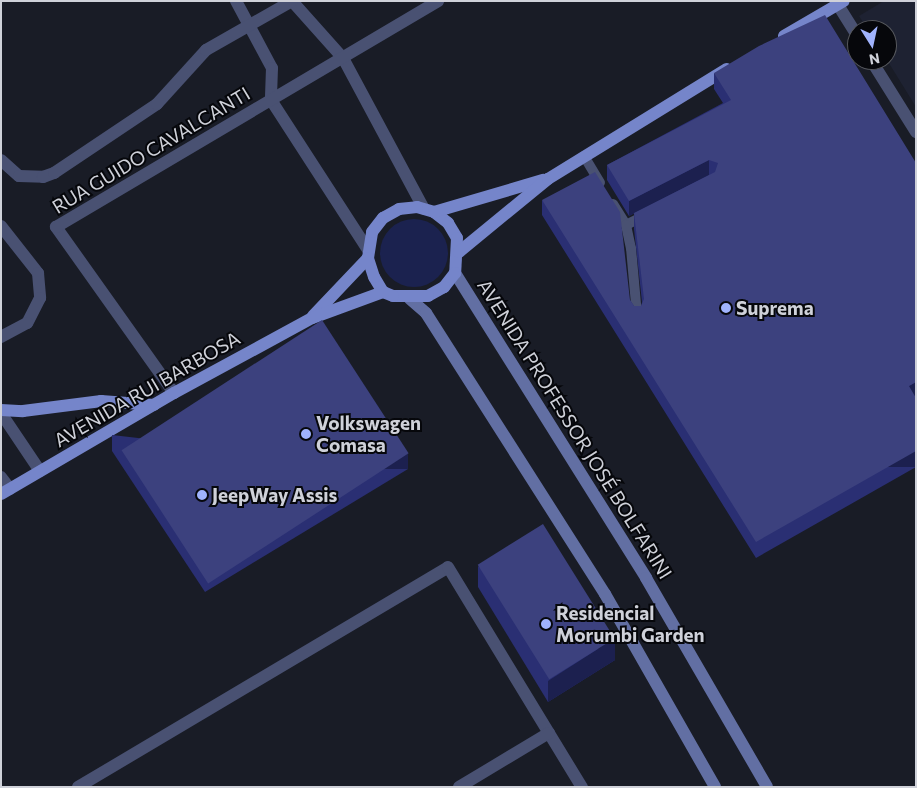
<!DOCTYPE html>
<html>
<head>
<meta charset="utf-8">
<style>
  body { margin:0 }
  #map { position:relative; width:917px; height:788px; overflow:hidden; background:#191c26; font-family:Commissioner,sans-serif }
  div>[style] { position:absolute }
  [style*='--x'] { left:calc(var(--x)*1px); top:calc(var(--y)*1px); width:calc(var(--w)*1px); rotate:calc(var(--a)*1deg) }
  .built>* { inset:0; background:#1e2232 }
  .green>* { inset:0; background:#1b224f }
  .round { border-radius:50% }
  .lane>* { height:10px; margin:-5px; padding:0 5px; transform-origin:5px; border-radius:5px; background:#495172 }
  .street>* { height:12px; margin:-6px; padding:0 6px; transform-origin:6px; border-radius:6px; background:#495172 }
  .secondary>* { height:12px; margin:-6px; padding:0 6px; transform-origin:6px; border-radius:6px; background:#626fa3 }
  .primary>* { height:12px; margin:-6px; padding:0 6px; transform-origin:6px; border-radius:6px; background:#7585ca }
  .wall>* { inset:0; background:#2a2f73 }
  .shaded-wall>* { inset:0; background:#1c204f; transform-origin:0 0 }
  .building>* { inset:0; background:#3c417e; transform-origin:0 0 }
  .dots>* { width:14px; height:14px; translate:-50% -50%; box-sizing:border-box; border:2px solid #06070b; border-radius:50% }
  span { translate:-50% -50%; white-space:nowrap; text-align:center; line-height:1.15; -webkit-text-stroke:4px #06070b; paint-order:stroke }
  .street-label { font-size:19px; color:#cfd1d9 }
  .poi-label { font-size:19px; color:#cfd1d9; font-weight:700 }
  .left { translate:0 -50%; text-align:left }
  .frame { position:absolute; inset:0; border:2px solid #cfd1d9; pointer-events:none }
  .north { position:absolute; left:847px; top:20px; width:50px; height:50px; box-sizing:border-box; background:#06070b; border:1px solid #56585d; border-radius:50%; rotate:170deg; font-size:14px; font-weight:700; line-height:20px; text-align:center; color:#cfd1d9 }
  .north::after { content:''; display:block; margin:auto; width:18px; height:22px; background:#a0b3fd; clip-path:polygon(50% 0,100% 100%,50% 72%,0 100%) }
</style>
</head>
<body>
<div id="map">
  <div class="built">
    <i style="clip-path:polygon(884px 1px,916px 1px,916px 107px,887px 60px,887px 30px,868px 30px,859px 16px)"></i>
  </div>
  <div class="green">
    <i class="round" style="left:380px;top:219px;width:68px;height:68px"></i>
  </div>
  <div class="lane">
    <i style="--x:584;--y:156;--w:31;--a:59"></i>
    <i style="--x:613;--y:204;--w:25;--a:58"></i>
    <i style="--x:626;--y:225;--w:20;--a:-27"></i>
    <i style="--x:626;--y:225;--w:24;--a:78"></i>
    <i style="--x:631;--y:248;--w:67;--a:84.9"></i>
  </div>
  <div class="street">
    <i style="--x:236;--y:1;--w:76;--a:61.8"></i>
    <i style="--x:272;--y:68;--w:32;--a:92"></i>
    <i style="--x:271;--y:100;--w:179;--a:57.1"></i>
    <i style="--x:292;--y:1;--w:76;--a:48.2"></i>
    <i style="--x:343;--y:58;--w:171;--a:61.8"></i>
    <i style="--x:838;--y:5;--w:36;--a:58"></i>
    <i style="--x:871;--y:60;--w:85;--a:58"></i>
    <i style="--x:1;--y:160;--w:24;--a:42"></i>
    <i style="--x:19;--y:176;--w:24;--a:2"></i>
    <i style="--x:43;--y:177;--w:12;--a:-20"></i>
    <i style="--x:54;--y:173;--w:124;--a:-33.8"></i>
    <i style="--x:157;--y:104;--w:73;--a:-47.8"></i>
    <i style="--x:206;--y:50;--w:99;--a:-29.7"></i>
    <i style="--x:1;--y:226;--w:60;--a:51.8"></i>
    <i style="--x:38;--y:273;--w:25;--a:85"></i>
    <i style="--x:40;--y:298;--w:28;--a:117"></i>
    <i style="--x:27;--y:323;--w:30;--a:152"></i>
    <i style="--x:174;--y:393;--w:204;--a:-125.4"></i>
    <i style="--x:56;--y:227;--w:444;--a:-30.6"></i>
    <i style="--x:1;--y:413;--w:70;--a:56.1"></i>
    <i style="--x:1;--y:477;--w:15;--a:53"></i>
    <i style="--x:78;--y:787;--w:430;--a:-30.7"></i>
    <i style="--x:448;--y:567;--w:258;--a:58.7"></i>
    <i style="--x:459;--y:787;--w:105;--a:-31"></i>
  </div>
  <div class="secondary">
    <i style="--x:455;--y:273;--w:360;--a:57.9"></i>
    <i style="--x:646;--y:578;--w:241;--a:59.9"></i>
    <i style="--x:410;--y:299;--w:21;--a:41"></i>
    <i style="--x:426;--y:313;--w:333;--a:57.5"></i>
    <i style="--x:605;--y:594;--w:222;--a:60.3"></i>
  </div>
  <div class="primary">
    <i style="--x:784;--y:36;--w:69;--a:-30.3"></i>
    <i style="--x:417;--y:207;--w:18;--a:16"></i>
    <i style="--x:434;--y:212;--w:18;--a:38"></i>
    <i style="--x:448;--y:223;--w:17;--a:59"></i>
    <i style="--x:457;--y:238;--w:35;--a:93"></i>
    <i style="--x:455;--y:273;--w:18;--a:128"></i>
    <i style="--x:444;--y:287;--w:18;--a:151"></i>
    <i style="--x:428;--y:296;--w:35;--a:180"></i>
    <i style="--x:393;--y:296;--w:11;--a:-158"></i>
    <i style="--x:383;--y:292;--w:17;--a:-121"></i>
    <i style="--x:374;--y:277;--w:20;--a:-108"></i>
    <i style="--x:368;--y:258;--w:26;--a:-81"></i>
    <i style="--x:372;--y:232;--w:18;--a:-52"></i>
    <i style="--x:383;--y:218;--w:18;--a:-29"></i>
    <i style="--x:399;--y:209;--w:18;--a:-6"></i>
    <i style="--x:434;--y:212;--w:114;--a:-16.4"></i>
    <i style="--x:459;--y:252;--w:115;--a:-39.4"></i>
    <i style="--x:548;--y:179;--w:210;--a:-31.6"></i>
    <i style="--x:313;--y:316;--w:80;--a:-46.5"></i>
    <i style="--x:1;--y:410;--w:22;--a:3"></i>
    <i style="--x:23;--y:411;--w:79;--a:-7.3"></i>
    <i style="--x:101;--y:401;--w:53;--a:4.3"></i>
    <i style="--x:1;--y:494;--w:200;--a:-30.3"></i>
    <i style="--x:174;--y:393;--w:157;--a:-28.5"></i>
    <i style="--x:312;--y:318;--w:76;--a:-20.1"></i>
  </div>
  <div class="wall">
    <i style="clip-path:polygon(714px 73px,916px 163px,916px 467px,756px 558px,542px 215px,542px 200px,630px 300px,634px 306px,641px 306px,642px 302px,634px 229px,634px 213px,709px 175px,629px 216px,607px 180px,607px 165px,723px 103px,714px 89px)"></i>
    <i style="clip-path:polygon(112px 435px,408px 469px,205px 592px,112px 451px)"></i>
    <i style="clip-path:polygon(478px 566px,615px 660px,548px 702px,478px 587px)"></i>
  </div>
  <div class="shaded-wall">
    <i style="clip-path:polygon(709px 160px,709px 175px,629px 216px,629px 201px)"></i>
    <i style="clip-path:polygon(916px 382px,916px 397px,909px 402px,909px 386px)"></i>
    <i style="left:916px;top:451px;width:16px;height:184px;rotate:90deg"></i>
    <i style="left:408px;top:454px;width:15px;height:237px;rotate:90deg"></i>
    <i style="clip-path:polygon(615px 638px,615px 660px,548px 702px,548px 681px)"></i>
  </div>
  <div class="building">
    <i style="clip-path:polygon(825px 15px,916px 163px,916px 382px,909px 386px,916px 398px,916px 451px,756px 542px,542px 200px,595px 172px,620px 212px,630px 300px,634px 306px,641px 306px,644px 299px,634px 213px,715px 172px,718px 163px,709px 160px,629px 201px,607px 165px,731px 100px,714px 73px,759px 46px)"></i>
    <i style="left:322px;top:320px;width:159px;height:239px;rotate:57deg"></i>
    <i style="left:543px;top:524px;width:135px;height:77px;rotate:58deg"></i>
  </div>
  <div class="dots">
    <i style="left:726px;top:308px;background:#a0b3fd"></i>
    <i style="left:306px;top:434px;background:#a0b3fd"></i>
    <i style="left:202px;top:495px;background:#a0b3fd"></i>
    <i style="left:546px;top:624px;background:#a0b3fd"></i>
  </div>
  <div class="street-label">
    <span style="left:151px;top:150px;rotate:-31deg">RUA GUIDO CAVALCANTI</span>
    <span style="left:147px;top:389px;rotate:-30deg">AVENIDA RUI BARBOSA</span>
    <span style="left:575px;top:429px;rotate:58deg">AVENIDA PROFESSOR JOSÉ BOLFARINI</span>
  </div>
  <div class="poi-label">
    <span class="left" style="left:736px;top:308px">Suprema</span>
    <span class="left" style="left:316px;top:434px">Volkswagen<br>Comasa</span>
    <span class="left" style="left:212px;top:495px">JeepWay Assis</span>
    <span class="left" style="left:556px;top:624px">Residencial<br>Morumbi Garden</span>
  </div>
  <div class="frame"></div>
  <div class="north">N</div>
</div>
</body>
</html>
